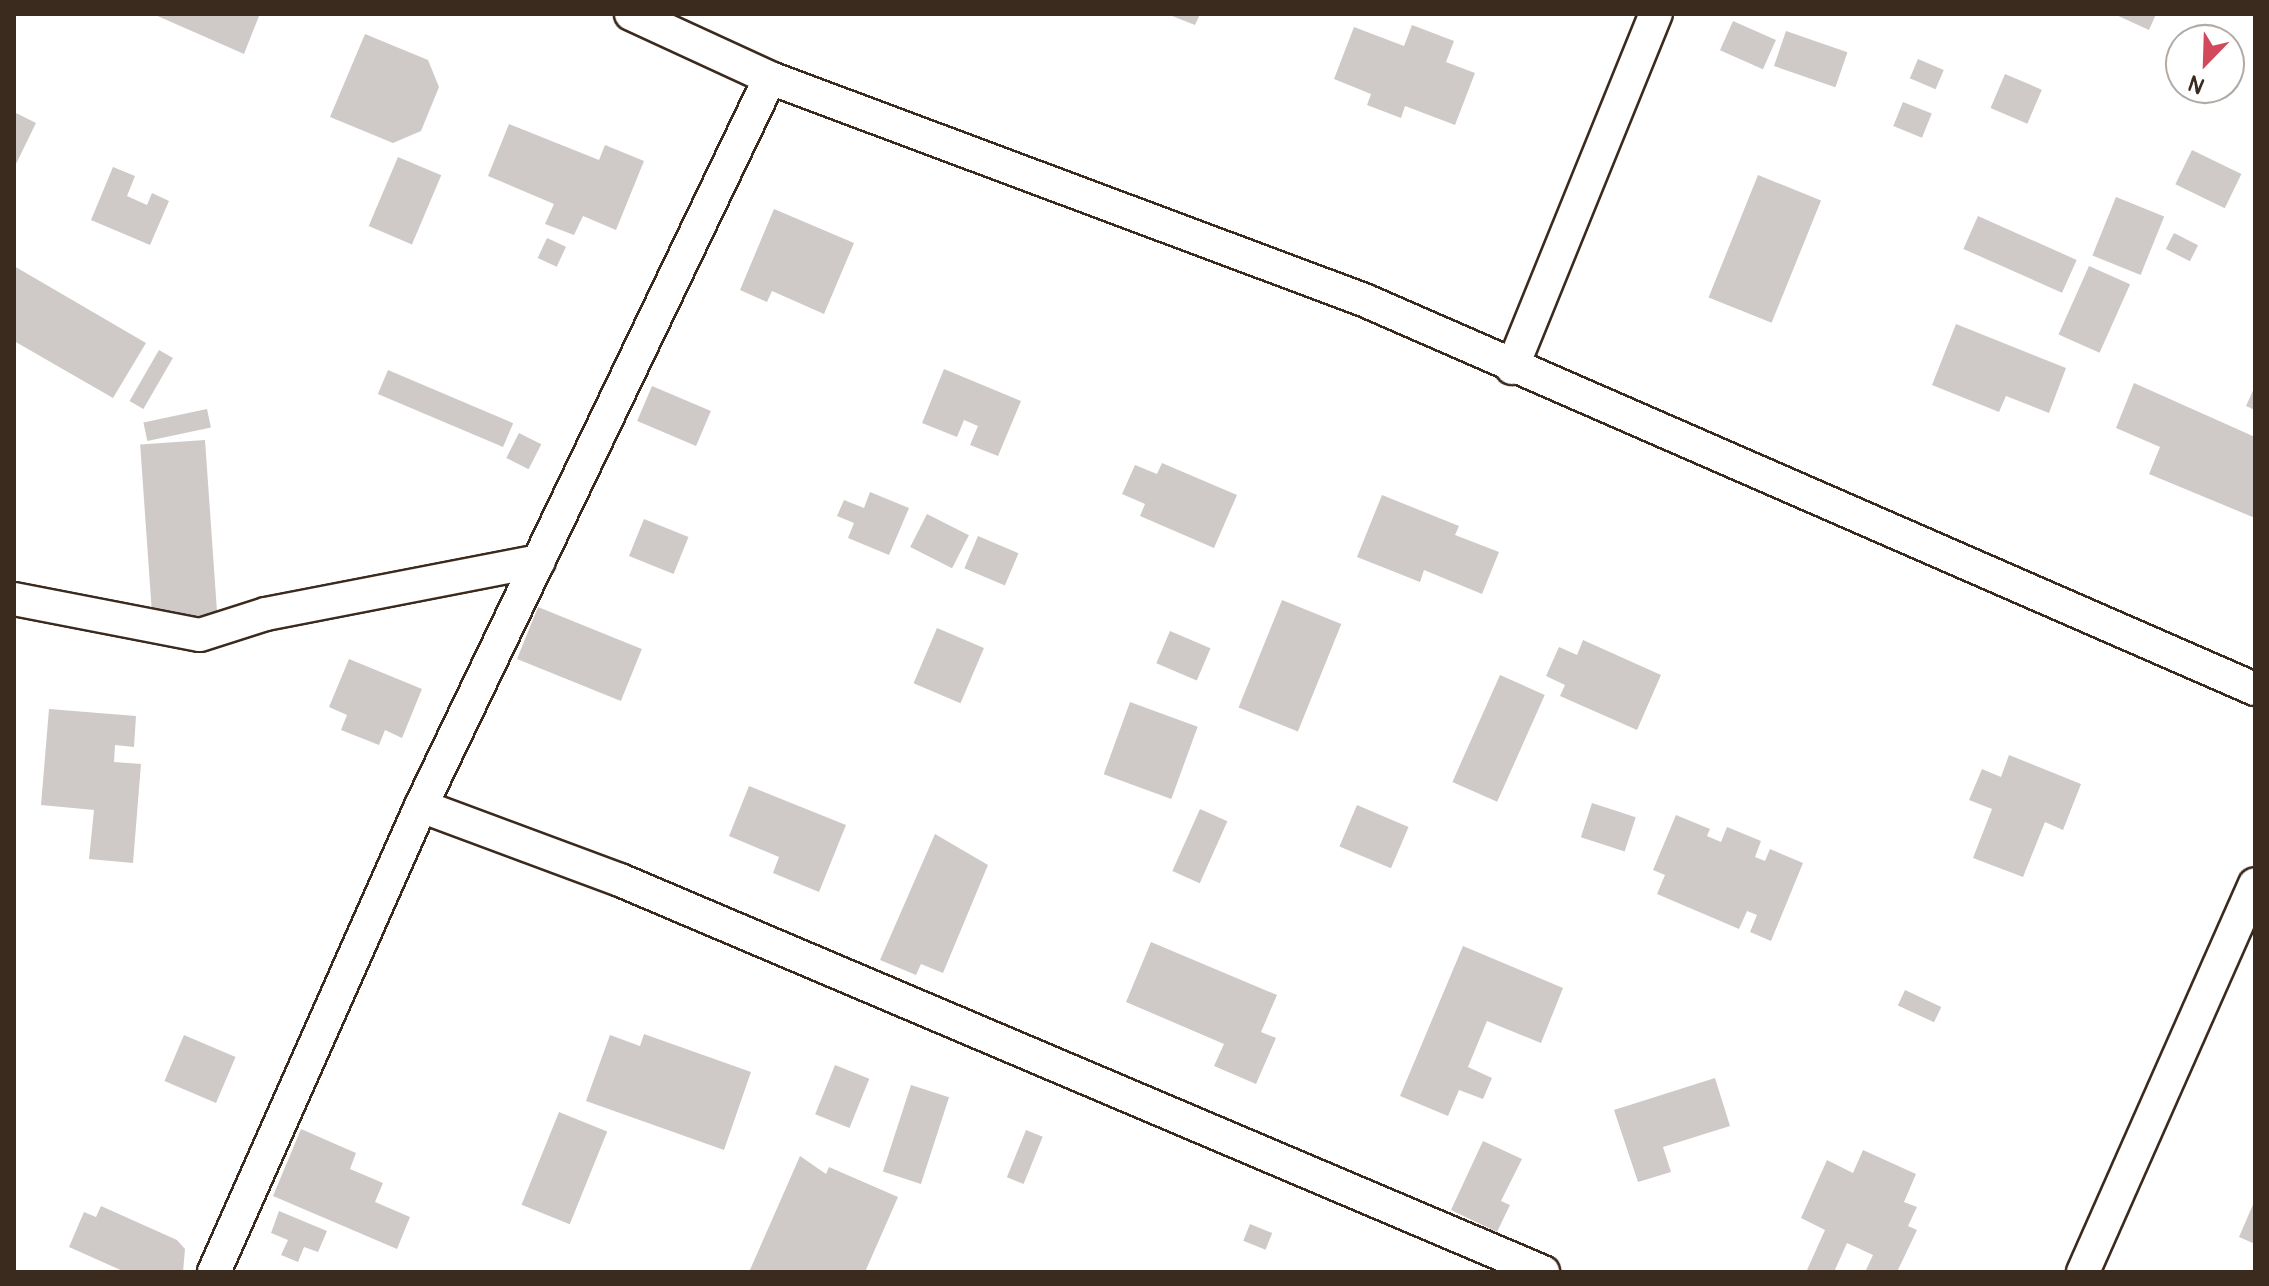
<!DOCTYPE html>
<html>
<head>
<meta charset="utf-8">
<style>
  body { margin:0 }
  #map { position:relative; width:2269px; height:1286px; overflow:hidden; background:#fff; font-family:Pangolin,sans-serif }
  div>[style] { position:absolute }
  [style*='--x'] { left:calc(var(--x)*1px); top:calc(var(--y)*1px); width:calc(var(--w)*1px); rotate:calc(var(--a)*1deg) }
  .building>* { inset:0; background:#cfcac7; transform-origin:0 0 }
  .roads { filter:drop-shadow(2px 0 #3b2a1e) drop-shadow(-2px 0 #3b2a1e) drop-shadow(0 2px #3b2a1e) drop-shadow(0 -2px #3b2a1e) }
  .minor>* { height:32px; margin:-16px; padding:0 16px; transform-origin:16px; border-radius:16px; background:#fff }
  span { translate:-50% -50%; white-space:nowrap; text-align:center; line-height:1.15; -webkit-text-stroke:7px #fff; paint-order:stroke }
  .frame { position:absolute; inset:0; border:16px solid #3b2a1e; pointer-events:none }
  .north { position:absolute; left:2165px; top:24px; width:80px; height:80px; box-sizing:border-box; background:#fff; border:2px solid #b1aaa5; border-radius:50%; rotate:203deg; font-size:22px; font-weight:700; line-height:32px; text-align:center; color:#3b2a1e }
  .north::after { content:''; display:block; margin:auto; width:28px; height:36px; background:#d1495b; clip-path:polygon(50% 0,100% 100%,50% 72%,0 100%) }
</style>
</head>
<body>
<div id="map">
  <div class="building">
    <i style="clip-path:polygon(153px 14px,254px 14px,259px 16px,244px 54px)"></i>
    <i style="clip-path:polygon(1167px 14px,1200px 14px,1195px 25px)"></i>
    <i style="clip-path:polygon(2114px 14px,2156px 14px,2149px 30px)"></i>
    <i style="left:1733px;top:21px;width:47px;height:32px;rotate:24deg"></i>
    <i style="clip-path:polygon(1412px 25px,1454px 41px,1446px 62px,1475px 73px,1455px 125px,1405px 106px,1401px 118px,1367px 105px,1371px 94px,1334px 79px,1354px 27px,1404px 46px)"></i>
    <i style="left:1786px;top:31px;width:65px;height:37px;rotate:19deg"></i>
    <i style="clip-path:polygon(365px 34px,428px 60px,439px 87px,421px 131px,393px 143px,330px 117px)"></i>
    <i style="left:1918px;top:59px;width:28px;height:21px;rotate:23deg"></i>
    <i style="left:2005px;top:74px;width:40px;height:37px;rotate:23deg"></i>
    <i style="left:1903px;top:102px;width:31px;height:26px;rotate:22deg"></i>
    <i style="clip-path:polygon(14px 112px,36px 123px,14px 168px)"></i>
    <i style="clip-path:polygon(509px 124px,599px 160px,605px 145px,644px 161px,616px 230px,583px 216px,574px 235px,545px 224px,554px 204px,488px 176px)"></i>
    <i style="left:2192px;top:150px;width:55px;height:38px;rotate:26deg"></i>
    <i style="left:398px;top:157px;width:47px;height:75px;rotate:23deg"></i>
    <i style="clip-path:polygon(113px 167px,135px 176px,127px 196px,147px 205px,152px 193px,169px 201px,150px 245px,91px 220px)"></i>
    <i style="left:1758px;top:175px;width:68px;height:132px;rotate:22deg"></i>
    <i style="left:2116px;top:197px;width:52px;height:63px;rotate:22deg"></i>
    <i style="clip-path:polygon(774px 209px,854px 243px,824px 314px,772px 291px,767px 302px,740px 290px)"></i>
    <i style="left:1978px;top:216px;width:108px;height:36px;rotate:24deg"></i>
    <i style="left:2174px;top:233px;width:27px;height:18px;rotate:27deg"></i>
    <i style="left:547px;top:238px;width:21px;height:22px;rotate:25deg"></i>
    <i style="clip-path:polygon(14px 266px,146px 343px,113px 398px,14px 341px)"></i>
    <i style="left:2089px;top:266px;width:45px;height:75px;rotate:24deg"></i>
    <i style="clip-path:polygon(1956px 324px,2066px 368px,2049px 413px,2006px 396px,1999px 412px,1932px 385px)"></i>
    <i style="left:159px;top:350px;width:16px;height:59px;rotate:30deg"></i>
    <i style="clip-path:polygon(944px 369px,1021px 401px,998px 456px,970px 445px,978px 426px,964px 420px,957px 437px,922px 423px)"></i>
    <i style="left:388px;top:370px;width:136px;height:26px;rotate:23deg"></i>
    <i style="clip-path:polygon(2134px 383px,2255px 437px,2255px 518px,2149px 474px,2160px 447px,2116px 428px)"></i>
    <i style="left:652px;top:386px;width:64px;height:38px;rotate:23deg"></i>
    <i style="clip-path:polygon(2255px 386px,2255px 410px,2246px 406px)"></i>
    <i style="left:207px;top:409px;width:19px;height:65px;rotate:78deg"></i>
    <i style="left:519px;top:433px;width:25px;height:28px;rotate:27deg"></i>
    <i style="left:205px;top:440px;width:177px;height:65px;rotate:86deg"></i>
    <i style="clip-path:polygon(1162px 463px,1237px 495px,1214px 548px,1140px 516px,1145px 504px,1122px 494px,1135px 465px,1157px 474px)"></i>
    <i style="clip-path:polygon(870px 492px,909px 508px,889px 555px,848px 538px,854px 523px,837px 516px,844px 500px,864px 508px)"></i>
    <i style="clip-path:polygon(1382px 495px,1459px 526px,1455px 535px,1499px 552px,1482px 594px,1424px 570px,1420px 582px,1357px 557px)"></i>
    <i style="left:927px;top:514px;width:47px;height:37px;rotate:27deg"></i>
    <i style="left:644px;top:519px;width:48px;height:40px;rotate:22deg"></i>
    <i style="left:978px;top:536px;width:44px;height:35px;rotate:23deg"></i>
    <i style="left:1282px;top:600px;width:64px;height:116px;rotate:22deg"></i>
    <i style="left:538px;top:607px;width:112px;height:56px;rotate:22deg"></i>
    <i style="left:937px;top:628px;width:51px;height:60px;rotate:23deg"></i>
    <i style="left:1170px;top:631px;width:44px;height:35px;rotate:23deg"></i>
    <i style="clip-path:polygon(1583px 640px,1661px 675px,1637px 730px,1560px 696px,1565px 685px,1546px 676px,1559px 647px,1577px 655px)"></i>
    <i style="clip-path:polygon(349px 659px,422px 689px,402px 738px,385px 730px,379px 745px,341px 730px,347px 715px,329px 707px)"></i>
    <i style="left:1500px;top:675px;width:49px;height:117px;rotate:24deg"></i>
    <i style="left:1130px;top:702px;width:72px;height:77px;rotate:20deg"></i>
    <i style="clip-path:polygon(49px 709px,136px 716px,134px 747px,115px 745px,114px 762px,141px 764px,133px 863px,89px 859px,94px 810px,41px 805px)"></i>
    <i style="clip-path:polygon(2009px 755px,2081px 784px,2063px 830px,2045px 822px,2023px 877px,1973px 858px,1992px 809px,1969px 800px,1982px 769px,2001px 777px)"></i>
    <i style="clip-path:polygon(749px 786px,846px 825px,819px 892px,773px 873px,779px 857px,729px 836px)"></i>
    <i style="left:1592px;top:803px;width:46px;height:36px;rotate:18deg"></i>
    <i style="left:1357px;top:805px;width:56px;height:45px;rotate:23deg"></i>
    <i style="left:1200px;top:809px;width:30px;height:68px;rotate:24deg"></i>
    <i style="clip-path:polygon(1676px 815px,1710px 829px,1707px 836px,1721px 842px,1727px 827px,1761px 841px,1755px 857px,1765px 861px,1770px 849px,1803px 863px,1771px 941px,1750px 932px,1757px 915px,1747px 911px,1739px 929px,1657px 894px,1665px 875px,1653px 870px)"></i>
    <i style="clip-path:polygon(935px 834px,988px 865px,943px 973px,921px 964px,916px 975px,880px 960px)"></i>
    <i style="clip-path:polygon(1151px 942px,1277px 995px,1261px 1032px,1276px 1038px,1256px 1084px,1214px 1066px,1224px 1044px,1126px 1002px)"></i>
    <i style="clip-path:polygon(1463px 946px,1563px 988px,1541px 1043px,1487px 1021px,1468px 1067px,1492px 1078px,1483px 1099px,1459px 1090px,1448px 1116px,1400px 1096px)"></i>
    <i style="left:1905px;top:990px;width:40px;height:17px;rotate:25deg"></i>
    <i style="clip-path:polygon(644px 1034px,751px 1072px,724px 1150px,586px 1101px,610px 1035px,640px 1046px)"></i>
    <i style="left:184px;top:1035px;width:56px;height:50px;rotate:23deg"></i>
    <i style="left:835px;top:1065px;width:37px;height:53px;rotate:22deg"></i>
    <i style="clip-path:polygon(1715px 1078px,1730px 1126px,1663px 1147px,1671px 1172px,1638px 1182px,1614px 1110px)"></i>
    <i style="left:911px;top:1085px;width:40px;height:91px;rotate:18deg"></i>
    <i style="left:559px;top:1112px;width:52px;height:100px;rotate:22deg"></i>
    <i style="clip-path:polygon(301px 1129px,356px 1153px,350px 1169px,383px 1183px,375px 1202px,410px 1217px,397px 1249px,273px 1196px)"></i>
    <i style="left:1026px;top:1130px;width:18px;height:51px;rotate:22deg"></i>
    <i style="clip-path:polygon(1483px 1141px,1522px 1159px,1501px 1201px,1510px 1205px,1497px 1232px,1451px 1210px)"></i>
    <i style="clip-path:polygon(1863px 1150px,1916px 1174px,1904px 1202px,1917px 1207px,1908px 1226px,1917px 1230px,1897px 1272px,1865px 1272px,1873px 1255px,1847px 1243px,1834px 1272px,1812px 1272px,1807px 1270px,1825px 1230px,1801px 1218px,1827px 1160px,1853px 1173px)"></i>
    <i style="clip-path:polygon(800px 1156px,826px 1174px,829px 1167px,898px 1197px,865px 1272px,749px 1272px)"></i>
    <i style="clip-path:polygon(2255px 1200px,2255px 1244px,2239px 1237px)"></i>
    <i style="clip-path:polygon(101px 1206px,177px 1240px,185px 1249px,183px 1272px,125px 1272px,69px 1247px,84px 1212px,96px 1217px)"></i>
    <i style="clip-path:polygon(279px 1211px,327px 1231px,318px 1252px,304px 1247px,298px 1262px,281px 1255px,288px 1240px,271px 1233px)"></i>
    <i style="left:1250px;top:1224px;width:24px;height:18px;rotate:22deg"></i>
  </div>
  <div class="roads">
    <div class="minor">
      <i style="--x:631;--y:14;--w:153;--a:24.7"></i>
      <i style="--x:770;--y:78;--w:634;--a:20.49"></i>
      <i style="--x:1364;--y:300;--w:972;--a:23.59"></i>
      <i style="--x:1512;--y:368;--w:382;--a:-67.9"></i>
      <i style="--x:14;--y:599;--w:189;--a:11"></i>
      <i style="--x:200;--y:635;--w:69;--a:-17.7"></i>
      <i style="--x:266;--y:614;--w:278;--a:-11"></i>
      <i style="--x:421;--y:806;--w:212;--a:20.4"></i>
      <i style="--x:620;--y:880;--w:1003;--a:23.01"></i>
      <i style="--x:214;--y:1272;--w:510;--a:-66.05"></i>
      <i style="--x:421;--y:806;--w:807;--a:-64.39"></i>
      <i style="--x:2083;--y:1272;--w:424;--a:-66.1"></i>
    </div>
  </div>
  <div class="frame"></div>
  <div class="north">N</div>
</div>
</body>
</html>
